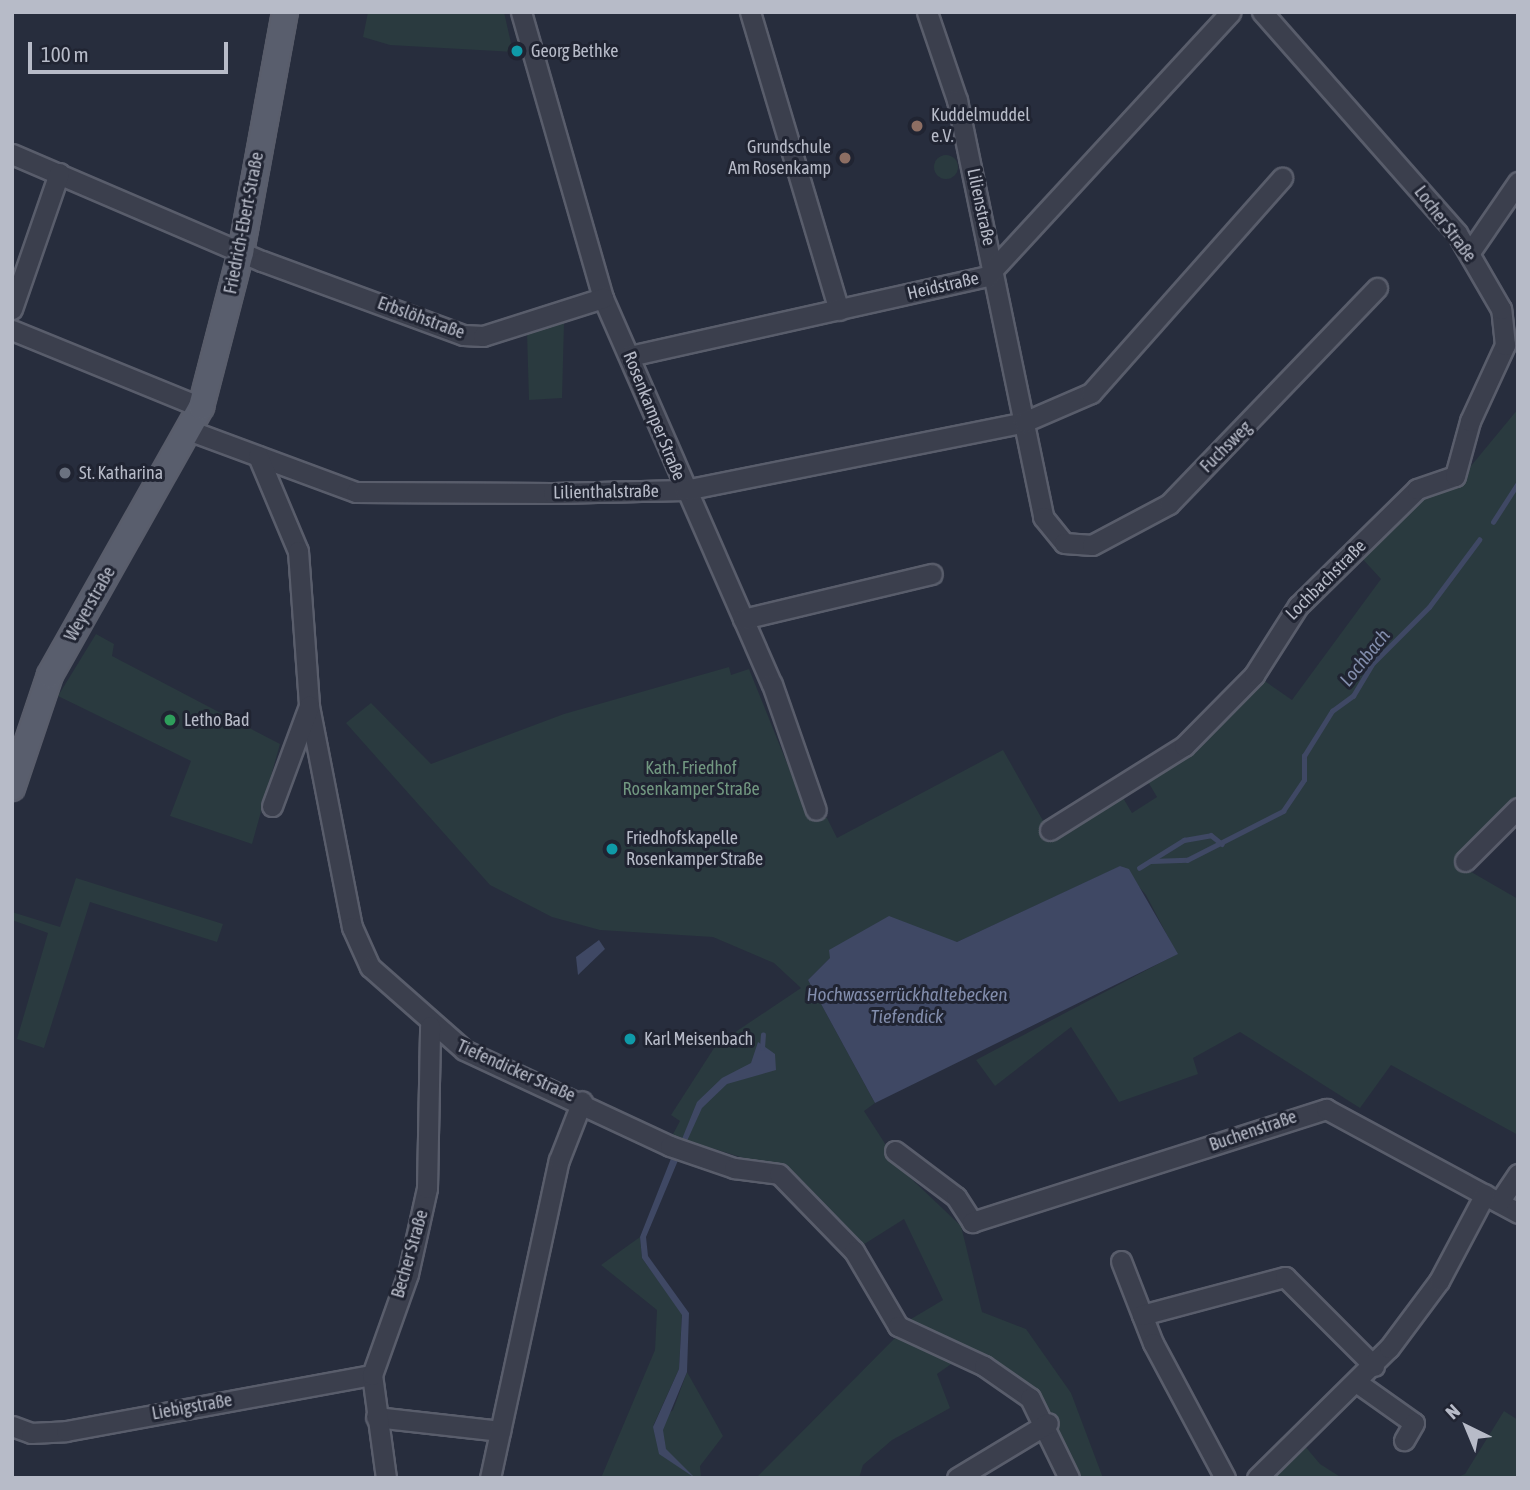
<!DOCTYPE html>
<html>
<head>
<meta charset="utf-8">
<style>
  body { margin:0 }
  #map { position:relative; width:1530px; height:1490px; overflow:hidden; background:#272d3d; font-family:"Asap Condensed",sans-serif }
  div>[style] { position:absolute }
  [style*='--x'] { left:calc(var(--x)*1px); top:calc(var(--y)*1px); width:calc(var(--w)*1px); rotate:calc(var(--a)*1deg) }
  .green>* { inset:0; background:#2a3a3f }
  .round { border-radius:50% }
  .water>* { inset:0; background:#3f4864 }
  .stream>* { height:4.5px; margin:-2.25px; padding:0 2.25px; transform-origin:2.25px; border-radius:2.25px; background:#3f4864 }
  .roads { filter:drop-shadow(2px 0 #595d6b) drop-shadow(-2px 0 #595d6b) drop-shadow(0 2px #595d6b) drop-shadow(0 -2px #595d6b) }
  .minor>* { height:19px; margin:-9.5px; padding:0 9.5px; transform-origin:9.5px; border-radius:9.5px; background:#3b3f4d }
  .major>* { height:24px; margin:-12px; padding:0 12px; transform-origin:12px; border-radius:12px; background:#595e6d }
  .dots>* { width:19px; height:19px; translate:-50% -50%; box-sizing:border-box; border:4px solid #202432; border-radius:50% }
  span { translate:-50% -50%; white-space:nowrap; text-align:center; line-height:1.15; -webkit-text-stroke:6px #202432; paint-order:stroke }
  .poi-label { font-size:18px; color:#b7bbc8 }
  .left { translate:0 -50%; text-align:left }
  .right { translate:-100% -50%; text-align:right }
  .street-label { font-size:18px; color:#b7bbc8 }
  .park-label { font-size:18px; color:#719780 }
  .water-label { font-size:19px; color:#828dac; font-style:italic }
  .frame { position:absolute; inset:0; border:14px solid #b7bbc8; pointer-events:none }
  .north { position:absolute; left:1432px; top:1392px; width:70px; height:70px; -webkit-text-stroke:5px #202432; paint-order:stroke; rotate:317deg; font-size:19px; font-weight:700; line-height:28px; text-align:center; color:#b7bbc8 }
  .north::after { content:''; display:block; margin:auto; width:24px; height:32px; background:#b7bbc8; clip-path:polygon(50% 0,100% 100%,50% 72%,0 100%) }
  .scale { position:absolute; left:28px; top:42px; width:200px; height:32px; box-sizing:border-box; border:4px solid #b7bbc8; border-top:0; padding-left:9px; font-size:21px; line-height:24px; white-space:nowrap; color:#b7bbc8; -webkit-text-stroke:5px #202432; paint-order:stroke }
</style>
</head>
<body>
<div id="map">
  <div class="green">
    <i style="clip-path:polygon(368px 12px,504px 12px,513px 52px,390px 45px,363px 37px)"></i>
    <i class="round" style="left:934px;top:155px;width:24px;height:24px"></i>
    <i style="clip-path:polygon(564px 323px,562px 398px,529px 400px,527px 332px)"></i>
    <i style="clip-path:polygon(1518px 409px,1518px 796px,1454px 862px,1518px 899px,1518px 1135px,1391px 1065px,1360px 1108px,1240px 1032px,1193px 1058px,1198px 1074px,1119px 1102px,1071px 1027px,995px 1086px,976px 1060px,1177px 954px,1146px 895px,1121px 866px,957px 942px,939px 939px,830px 958px,808px 980px,875px 1103px,864px 1111px,902px 1170px,961px 1226px,982px 1312px,1026px 1329px,1071px 1393px,1103px 1478px,1077px 1478px,1052px 1415px,1016px 1376px,906px 1322px,943px 1300px,904px 1219px,858px 1248px,786px 1171px,672px 1136px,680px 1121px,671px 1115px,716px 1045px,801px 988px,774px 963px,713px 937px,600px 930px,552px 917px,490px 885px,346px 723px,371px 703px,431px 764px,564px 714px,729px 667px,731px 675px,749px 669px,807px 813px,827px 818px,837px 838px,1003px 750px,1050px 833px,1119px 791px,1132px 813px,1157px 797px,1144px 775px,1230px 713px,1259px 677px,1292px 700px,1381px 579px,1359px 555px,1404px 510px,1461px 478px)"></i>
    <i style="clip-path:polygon(96px 634px,114px 644px,112px 656px,280px 744px,252px 844px,170px 816px,191px 761px,58px 696px)"></i>
    <i style="clip-path:polygon(76px 878px,223px 924px,217px 942px,90px 902px,44px 1048px,17px 1039px,48px 933px,12px 920px,12px 912px,60px 927px)"></i>
    <i style="clip-path:polygon(640px 1237px,642px 1258px,682px 1314px,679px 1369px,653px 1426px,673px 1410px,687px 1372px,723px 1436px,700px 1466px,701px 1478px,601px 1478px,655px 1350px,657px 1310px,601px 1265px)"></i>
    <i style="clip-path:polygon(896px 1337px,954px 1362px,937px 1374px,950px 1408px,892px 1440px,863px 1465px,859px 1478px,756px 1478px)"></i>
    <i style="clip-path:polygon(1504px 1411px,1518px 1420px,1518px 1478px,1455px 1478px,1465px 1474px)"></i>
    <i style="clip-path:polygon(1304px 1445px,1320px 1464px,1342px 1478px,1267px 1478px)"></i>
  </div>
  <div class="water">
    <i style="clip-path:polygon(1120px 866px,1129px 869px,1178px 954px,875px 1103px,808px 980px,830px 958px,829px 950px,889px 916px,957px 942px)"></i>
    <i style="clip-path:polygon(599px 940px,605px 949px,578px 975px,576px 957px)"></i>
    <i style="clip-path:polygon(758px 1042px,775px 1054px,776px 1070px,727px 1084px,702px 1108px,687px 1141px,682px 1139px,697px 1102px,722px 1078px,751px 1063px)"></i>
    <i style="clip-path:polygon(672px 1156px,679px 1158px,646px 1237px,648px 1256px,689px 1313px,687px 1372px,663px 1430px,666px 1449px,695px 1478px,659px 1454px,653px 1427px,679px 1369px,682px 1315px,642px 1258px,640px 1237px)"></i>
  </div>
  <div class="stream">
    <i style="--x:1493;--y:522;--w:46;--a:-57.3"></i>
    <i style="--x:1151;--y:861;--w:36;--a:-2"></i>
    <i style="--x:1187;--y:860;--w:108;--a:-27"></i>
    <i style="--x:1283;--y:811;--w:37;--a:-56"></i>
    <i style="--x:1304;--y:780;--w:24;--a:-90"></i>
    <i style="--x:1304;--y:756;--w:53;--a:-58.1"></i>
    <i style="--x:1332;--y:711;--w:26;--a:-36"></i>
    <i style="--x:1353;--y:696;--w:39;--a:-59"></i>
    <i style="--x:1373;--y:663;--w:79;--a:-45"></i>
    <i style="--x:1429;--y:607;--w:84;--a:-53.3"></i>
    <i style="--x:1139;--y:868;--w:53;--a:-31.9"></i>
    <i style="--x:1184;--y:840;--w:27;--a:-10"></i>
    <i style="--x:1211;--y:835;--w:14;--a:39"></i>
    <i style="--x:762;--y:1048;--w:13;--a:-86"></i>
  </div>
  <div class="roads">
    <div class="minor">
      <i style="--x:521;--y:12;--w:298;--a:74"></i>
      <i style="--x:603;--y:298;--w:421;--a:66.4"></i>
      <i style="--x:772;--y:684;--w:133;--a:70.8"></i>
      <i style="--x:750;--y:12;--w:311;--a:73.4"></i>
      <i style="--x:927;--y:12;--w:93;--a:71.2"></i>
      <i style="--x:957;--y:100;--w:426;--a:78.3"></i>
      <i style="--x:1043;--y:517;--w:33;--a:51"></i>
      <i style="--x:1064;--y:543;--w:28;--a:4"></i>
      <i style="--x:1092;--y:545;--w:87;--a:-28"></i>
      <i style="--x:1169;--y:504;--w:300;--a:-46.1"></i>
      <i style="--x:12;--y:154;--w:272;--a:23.2"></i>
      <i style="--x:262;--y:261;--w:214;--a:20.2"></i>
      <i style="--x:463;--y:335;--w:20;--a:3"></i>
      <i style="--x:483;--y:336;--w:126;--a:-17.6"></i>
      <i style="--x:1470;--y:252;--w:85;--a:-55.6"></i>
      <i style="--x:12;--y:309;--w:144;--a:-70.9"></i>
      <i style="--x:12;--y:330;--w:204;--a:22.2"></i>
      <i style="--x:630;--y:356;--w:366;--a:-12.6"></i>
      <i style="--x:987;--y:276;--w:359;--a:-47.3"></i>
      <i style="--x:191;--y:431;--w:176;--a:20.3"></i>
      <i style="--x:356;--y:492;--w:197;--a:0.3"></i>
      <i style="--x:553;--y:493;--w:132;--a:-1.3"></i>
      <i style="--x:685;--y:490;--w:346;--a:-11.3"></i>
      <i style="--x:1024;--y:422;--w:73;--a:-23.4"></i>
      <i style="--x:1091;--y:393;--w:288;--a:-48.4"></i>
      <i style="--x:258;--y:456;--w:103;--a:67.2"></i>
      <i style="--x:298;--y:551;--w:155;--a:85.9"></i>
      <i style="--x:309;--y:706;--w:225;--a:79"></i>
      <i style="--x:352;--y:927;--w:44;--a:65.8"></i>
      <i style="--x:370;--y:967;--w:125;--a:41.4"></i>
      <i style="--x:464;--y:1050;--w:227;--a:25"></i>
      <i style="--x:670;--y:1146;--w:68;--a:19"></i>
      <i style="--x:734;--y:1168;--w:45;--a:7.6"></i>
      <i style="--x:779;--y:1174;--w:107;--a:45.8"></i>
      <i style="--x:854;--y:1251;--w:87;--a:59.6"></i>
      <i style="--x:898;--y:1326;--w:95;--a:24.9"></i>
      <i style="--x:984;--y:1366;--w:56;--a:34.8"></i>
      <i style="--x:1030;--y:1398;--w:89;--a:64"></i>
      <i style="--x:743;--y:619;--w:194;--a:-13.4"></i>
      <i style="--x:272;--y:806;--w:107;--a:-69.7"></i>
      <i style="--x:1050;--y:830;--w:158;--a:-32.1"></i>
      <i style="--x:1184;--y:746;--w:100;--a:-45.4"></i>
      <i style="--x:1254;--y:675;--w:82;--a:-57.5"></i>
      <i style="--x:1298;--y:606;--w:167;--a:-44.5"></i>
      <i style="--x:1417;--y:489;--w:40;--a:-18.9"></i>
      <i style="--x:1455;--y:476;--w:57;--a:-74.7"></i>
      <i style="--x:1470;--y:421;--w:84;--a:-65.3"></i>
      <i style="--x:1505;--y:345;--w:36;--a:-96"></i>
      <i style="--x:1501;--y:309;--w:88;--a:-120.1"></i>
      <i style="--x:1457;--y:233;--w:295;--a:-131.4"></i>
      <i style="--x:1465;--y:861;--w:75;--a:-45"></i>
      <i style="--x:895;--y:1151;--w:76;--a:37"></i>
      <i style="--x:956;--y:1197;--w:30;--a:57"></i>
      <i style="--x:972;--y:1222;--w:372;--a:-17.7"></i>
      <i style="--x:1326;--y:1109;--w:218;--a:28.4"></i>
      <i style="--x:1499;--y:1202;--w:34;--a:-56"></i>
      <i style="--x:1121;--y:1261;--w:88;--a:68.7"></i>
      <i style="--x:1153;--y:1343;--w:153;--a:61.9"></i>
      <i style="--x:1142;--y:1315;--w:148;--a:-14.9"></i>
      <i style="--x:1285;--y:1277;--w:126;--a:45"></i>
      <i style="--x:1359;--y:1384;--w:67;--a:35.3"></i>
      <i style="--x:1414;--y:1423;--w:20;--a:120"></i>
      <i style="--x:376;--y:1417;--w:125;--a:6.4"></i>
      <i style="--x:12;--y:1426;--w:20;--a:20"></i>
      <i style="--x:31;--y:1433;--w:35;--a:-3"></i>
      <i style="--x:66;--y:1431;--w:311;--a:-10.4"></i>
      <i style="--x:386;--y:1478;--w:104;--a:-97.7"></i>
      <i style="--x:372;--y:1375;--w:107;--a:-70.4"></i>
      <i style="--x:408;--y:1274;--w:88;--a:-77.5"></i>
      <i style="--x:427;--y:1188;--w:162;--a:-88.9"></i>
      <i style="--x:490;--y:1478;--w:325;--a:-77.8"></i>
      <i style="--x:559;--y:1160;--w:63;--a:-68.7"></i>
      <i style="--x:957;--y:1478;--w:106;--a:-31.1"></i>
      <i style="--x:1257;--y:1478;--w:185;--a:-44.6"></i>
      <i style="--x:1389;--y:1348;--w:84;--a:-53.3"></i>
      <i style="--x:1439;--y:1281;--w:98;--a:-62.1"></i>
    </div>
    <div class="major">
      <i style="--x:12;--y:788;--w:119;--a:-71.4"></i>
      <i style="--x:50;--y:675;--w:308;--a:-60.6"></i>
      <i style="--x:201;--y:407;--w:160;--a:-75.5"></i>
      <i style="--x:241;--y:252;--w:244;--a:-79.6"></i>
    </div>
  </div>
  <div class="dots">
    <i style="left:517px;top:51px;background:#0f9aa8"></i>
    <i style="left:917px;top:126px;background:#8d6e63"></i>
    <i style="left:845px;top:158px;background:#8d6e63"></i>
    <i style="left:65px;top:473px;background:#6b7280"></i>
    <i style="left:170px;top:720px;background:#2e9e5b"></i>
    <i style="left:612px;top:849px;background:#0f9aa8"></i>
    <i style="left:630px;top:1039px;background:#0f9aa8"></i>
  </div>
  <div class="poi-label">
    <span class="left" style="left:531px;top:51px">Georg Bethke</span>
    <span class="left" style="left:931px;top:126px">Kuddelmuddel<br>e.V.</span>
    <span class="right" style="left:831px;top:158px">Grundschule<br>Am Rosenkamp</span>
    <span class="left" style="left:79px;top:473px">St. Katharina</span>
    <span class="left" style="left:184px;top:720px">Letho Bad</span>
    <span class="left" style="left:626px;top:849px">Friedhofskapelle<br>Rosenkamper Straße</span>
    <span class="left" style="left:644px;top:1039px">Karl Meisenbach</span>
  </div>
  <div class="street-label">
    <span style="left:981px;top:207px;rotate:78deg">Lilienstraße</span>
    <span style="left:244px;top:223px;rotate:-79deg">Friedrich-Ebert-Straße</span>
    <span style="left:1445px;top:224px;rotate:53deg">Locher Straße</span>
    <span style="left:943px;top:286px;rotate:-13deg">Heidstraße</span>
    <span style="left:421px;top:318px;rotate:20deg">Erbslöhstraße</span>
    <span style="left:654px;top:416px;rotate:68deg">Rosenkamper Straße</span>
    <span style="left:1226px;top:447px;rotate:-45deg">Fuchsweg</span>
    <span style="left:606px;top:492px;rotate:-1deg">Lilienthalstraße</span>
    <span style="left:1326px;top:580px;rotate:-45deg">Lochbachstraße</span>
    <span style="left:90px;top:604px;rotate:-60deg">Weyerstraße</span>
    <span style="left:516px;top:1071px;rotate:24deg">Tiefendicker Straße</span>
    <span style="left:1253px;top:1131px;rotate:-19deg">Buchenstraße</span>
    <span style="left:410px;top:1254px;rotate:-74deg">Becher Straße</span>
    <span style="left:192px;top:1407px;rotate:-10deg">Liebigstraße</span>
  </div>
  <div class="park-label">
    <span style="left:691px;top:779px">Kath. Friedhof<br>Rosenkamper Straße</span>
  </div>
  <div class="water-label">
    <span style="left:1365px;top:658px;rotate:-51deg">Lochbach</span>
    <span style="left:907px;top:1006px">Hochwasserrückhaltebecken<br>Tiefendick</span>
  </div>
  <div class="frame"></div>
  <div class="north">N</div>
  <div class="scale">100 m</div>
</div>
</body>
</html>
